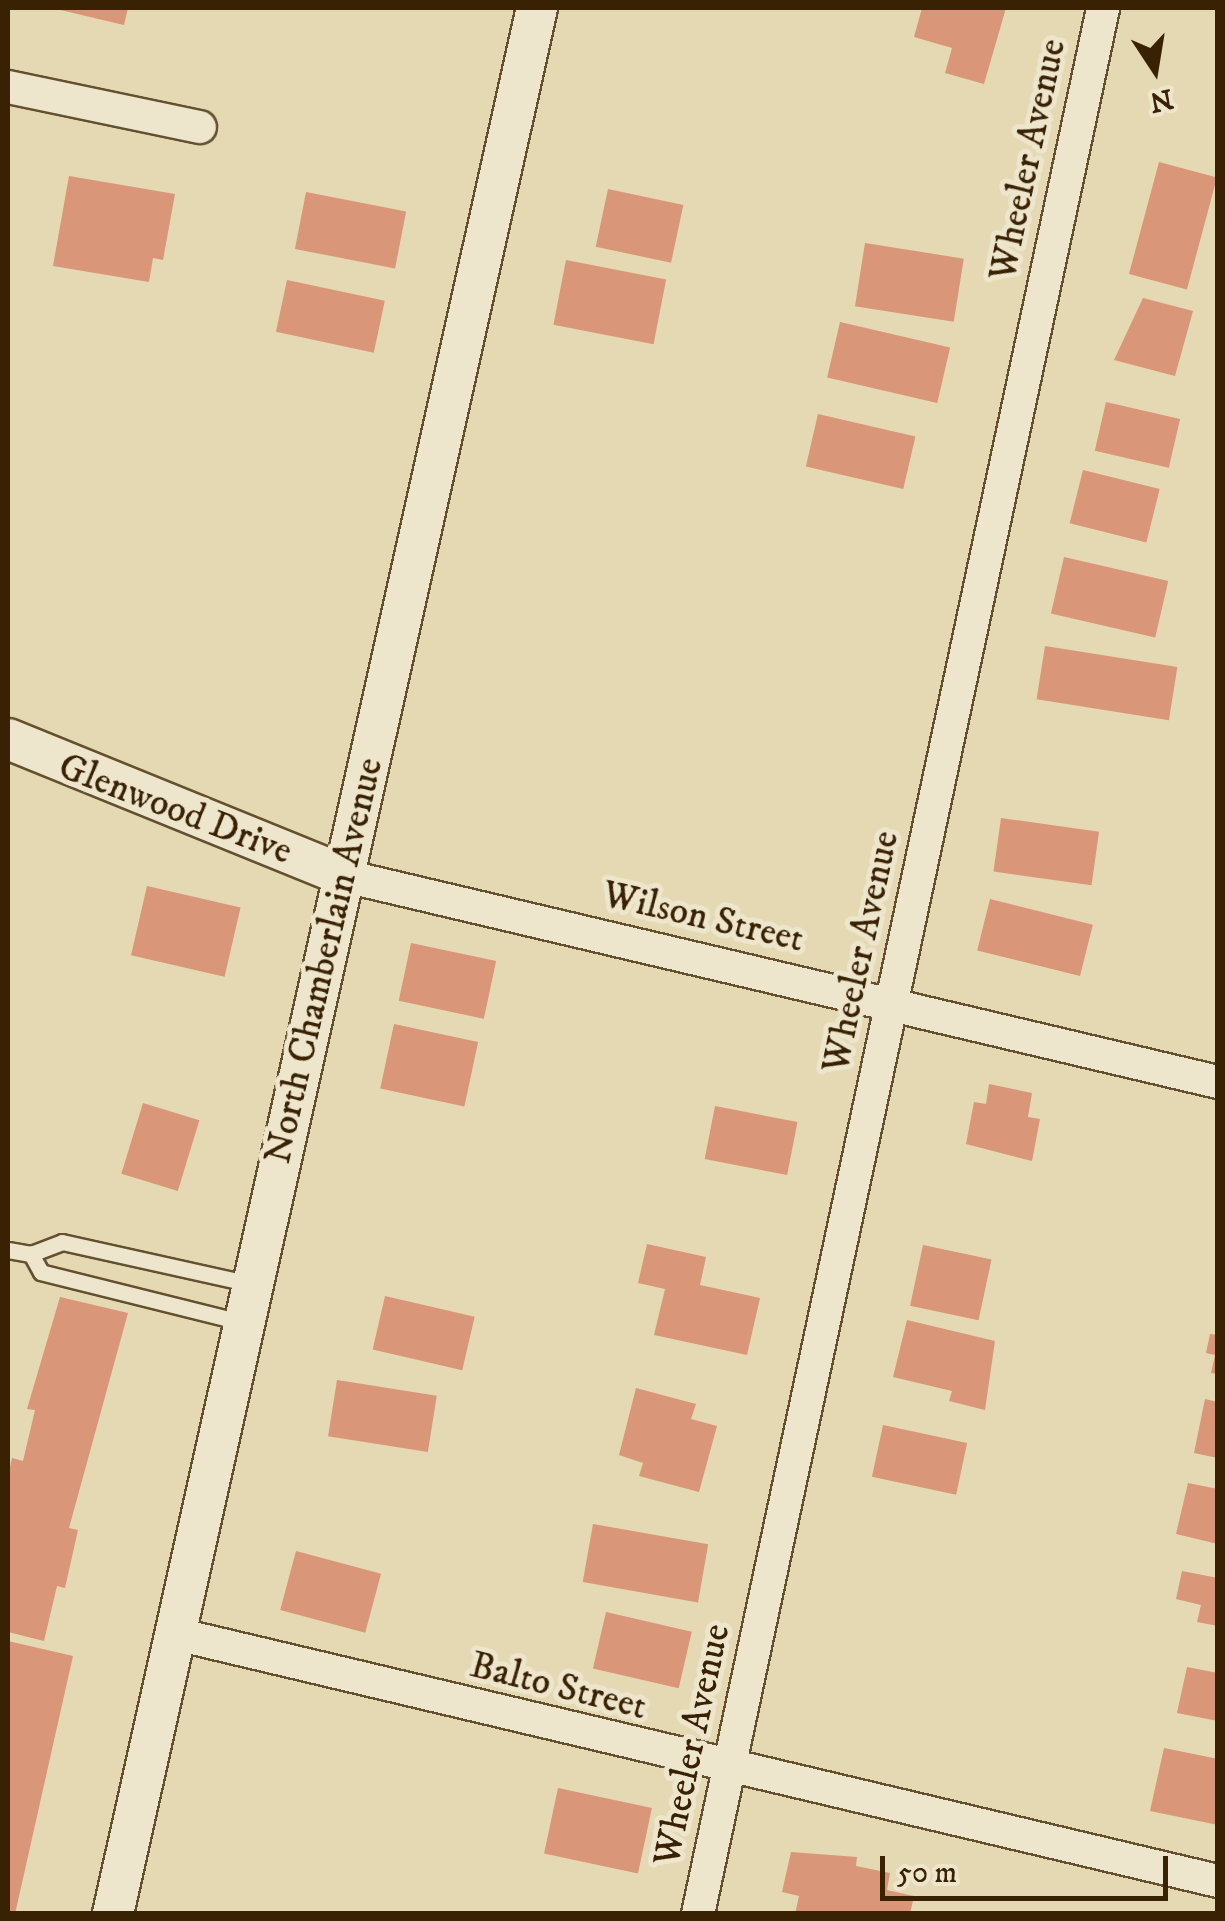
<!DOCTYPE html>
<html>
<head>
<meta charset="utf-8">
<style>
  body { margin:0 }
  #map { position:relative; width:1225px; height:1921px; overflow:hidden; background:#e4d9b2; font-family:"IM FELL DW Pica",serif }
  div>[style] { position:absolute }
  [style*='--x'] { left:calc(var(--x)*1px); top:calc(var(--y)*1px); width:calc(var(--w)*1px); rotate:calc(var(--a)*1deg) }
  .building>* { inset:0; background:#d99678; transform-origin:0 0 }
  .roads { filter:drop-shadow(2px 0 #64502f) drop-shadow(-2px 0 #64502f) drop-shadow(0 2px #64502f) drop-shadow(0 -2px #64502f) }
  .service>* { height:15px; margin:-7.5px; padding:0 7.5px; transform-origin:7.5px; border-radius:7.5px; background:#ede6cd }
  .minor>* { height:32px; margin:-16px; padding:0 16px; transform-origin:16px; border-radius:16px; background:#ede6cd }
  .tertiary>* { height:40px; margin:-20px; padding:0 20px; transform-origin:20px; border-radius:20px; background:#ede6cd }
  span { translate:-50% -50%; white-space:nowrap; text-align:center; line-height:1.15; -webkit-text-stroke:10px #ede6cd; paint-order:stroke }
  .street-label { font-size:38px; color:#392203 }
  .frame { position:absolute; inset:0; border:10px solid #392203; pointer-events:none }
  .north { position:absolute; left:1105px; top:20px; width:100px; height:100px; -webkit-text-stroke:8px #ede6cd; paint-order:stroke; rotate:168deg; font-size:28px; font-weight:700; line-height:40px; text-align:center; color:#392203 }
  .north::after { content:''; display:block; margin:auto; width:35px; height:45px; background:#392203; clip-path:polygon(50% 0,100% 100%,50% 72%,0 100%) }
  .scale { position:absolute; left:880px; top:1856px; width:288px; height:45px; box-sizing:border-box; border:5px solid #392203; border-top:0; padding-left:12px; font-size:30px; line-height:35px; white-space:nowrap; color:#392203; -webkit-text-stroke:8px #ede6cd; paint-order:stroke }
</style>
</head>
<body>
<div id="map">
  <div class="building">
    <i style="clip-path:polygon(52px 8px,128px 8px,124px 25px)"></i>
    <i style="clip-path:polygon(922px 8px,1006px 8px,984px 84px,945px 73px,952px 48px,914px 37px)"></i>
    <i style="left:1159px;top:162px;width:60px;height:116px;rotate:15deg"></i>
    <i style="clip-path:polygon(69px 176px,175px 194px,163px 260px,153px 258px,149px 282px,53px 266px)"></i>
    <i style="left:608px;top:189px;width:77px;height:59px;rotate:12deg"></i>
    <i style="left:306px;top:192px;width:102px;height:58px;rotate:11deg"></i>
    <i style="left:865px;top:243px;width:100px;height:64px;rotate:9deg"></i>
    <i style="left:566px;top:260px;width:102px;height:66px;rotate:11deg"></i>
    <i style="left:287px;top:280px;width:100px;height:53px;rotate:12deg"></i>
    <i style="clip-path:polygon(1143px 298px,1193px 311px,1175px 376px,1114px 360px)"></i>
    <i style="left:840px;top:322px;width:113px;height:57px;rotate:13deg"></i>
    <i style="left:1106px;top:402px;width:76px;height:50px;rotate:13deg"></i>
    <i style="left:818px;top:414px;width:100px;height:54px;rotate:13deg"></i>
    <i style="left:1083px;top:470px;width:79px;height:55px;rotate:14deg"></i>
    <i style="left:1064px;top:557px;width:107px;height:58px;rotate:13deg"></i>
    <i style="left:1045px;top:646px;width:134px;height:54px;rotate:9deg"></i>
    <i style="left:1001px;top:818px;width:99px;height:54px;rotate:8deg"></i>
    <i style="left:147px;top:886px;width:96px;height:71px;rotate:13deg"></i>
    <i style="left:990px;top:899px;width:106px;height:53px;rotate:14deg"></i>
    <i style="left:411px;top:943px;width:87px;height:59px;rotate:12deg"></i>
    <i style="left:394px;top:1024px;width:86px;height:66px;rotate:12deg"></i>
    <i style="clip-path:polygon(989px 1084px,1032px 1093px,1028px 1117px,1040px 1119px,1032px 1161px,966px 1144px,974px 1102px,986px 1104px)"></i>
    <i style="left:143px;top:1103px;width:59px;height:74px;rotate:17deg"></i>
    <i style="left:715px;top:1106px;width:84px;height:54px;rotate:11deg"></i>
    <i style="clip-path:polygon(647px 1244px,706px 1257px,700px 1285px,760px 1298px,747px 1355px,654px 1335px,665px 1289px,638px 1283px)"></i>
    <i style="left:923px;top:1245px;width:70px;height:62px;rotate:12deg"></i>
    <i style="left:385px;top:1296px;width:92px;height:55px;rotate:13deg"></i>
    <i style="clip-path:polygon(60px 1297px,128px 1313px,69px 1528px,78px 1530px,65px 1588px,57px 1586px,44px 1641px,8px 1632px,8px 1476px,12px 1458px,23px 1461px,35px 1410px,27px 1409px)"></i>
    <i style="clip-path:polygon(907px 1320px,995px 1341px,985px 1410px,949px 1401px,952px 1391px,893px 1377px)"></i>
    <i style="clip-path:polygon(1210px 1334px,1218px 1335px,1218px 1374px,1211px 1373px,1215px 1355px,1206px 1353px)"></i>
    <i style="left:337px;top:1380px;width:101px;height:57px;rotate:9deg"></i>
    <i style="clip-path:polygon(636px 1388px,696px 1404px,691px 1419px,717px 1426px,699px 1492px,639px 1476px,643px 1463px,619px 1455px)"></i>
    <i style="clip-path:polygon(1205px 1399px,1218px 1402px,1218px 1458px,1194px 1453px)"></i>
    <i style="left:883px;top:1425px;width:86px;height:53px;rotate:12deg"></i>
    <i style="clip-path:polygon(1188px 1483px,1218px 1489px,1218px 1544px,1176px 1534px)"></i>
    <i style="left:593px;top:1524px;width:117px;height:59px;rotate:10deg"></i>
    <i style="left:296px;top:1551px;width:88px;height:61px;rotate:15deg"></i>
    <i style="clip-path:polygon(1182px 1571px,1218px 1578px,1218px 1626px,1197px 1622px,1201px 1605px,1176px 1599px)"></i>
    <i style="left:606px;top:1612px;width:88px;height:58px;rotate:13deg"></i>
    <i style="clip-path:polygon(8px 1641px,73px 1656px,15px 1914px,8px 1914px)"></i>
    <i style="clip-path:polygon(1187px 1667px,1218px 1673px,1218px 1721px,1177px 1713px)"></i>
    <i style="clip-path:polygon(1164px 1748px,1218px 1759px,1218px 1825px,1150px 1811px)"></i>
    <i style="left:558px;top:1788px;width:96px;height:67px;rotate:12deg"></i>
    <i style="clip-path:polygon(791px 1852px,857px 1857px,856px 1866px,890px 1873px,887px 1890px,914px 1896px,910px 1914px,795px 1914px,799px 1896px,782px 1892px)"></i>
  </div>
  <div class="roads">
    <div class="service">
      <i style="--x:8;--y:1250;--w:23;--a:10"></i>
      <i style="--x:241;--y:1322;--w:206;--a:-166"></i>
      <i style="--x:41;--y:1272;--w:21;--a:-119"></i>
      <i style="--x:31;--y:1254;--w:33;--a:-21"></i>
      <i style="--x:62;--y:1242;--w:195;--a:12.5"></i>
    </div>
    <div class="minor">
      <i style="--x:8;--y:87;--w:196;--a:11.8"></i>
      <i style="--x:345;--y:876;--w:897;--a:13.28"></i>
      <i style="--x:172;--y:1633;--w:1075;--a:13.34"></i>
      <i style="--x:698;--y:1914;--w:1949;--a:-78"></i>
    </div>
    <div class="tertiary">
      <i style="--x:8;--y:739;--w:364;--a:22.1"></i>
      <i style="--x:113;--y:1914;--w:1953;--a:-77.46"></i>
    </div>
  </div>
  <div class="street-label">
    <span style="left:1029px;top:160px;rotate:-78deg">Wheeler Avenue</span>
    <span style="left:175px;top:810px;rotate:21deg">Glenwood Drive</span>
    <span style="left:703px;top:918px;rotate:13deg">Wilson Street</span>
    <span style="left:862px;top:952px;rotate:-78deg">Wheeler Avenue</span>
    <span style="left:325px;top:961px;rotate:-77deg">North Chamberlain Avenue</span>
    <span style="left:558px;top:1687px;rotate:14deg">Balto Street</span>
    <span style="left:693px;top:1745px;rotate:-78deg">Wheeler Avenue</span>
  </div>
  <div class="frame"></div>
  <div class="north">N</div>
  <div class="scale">50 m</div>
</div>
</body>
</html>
